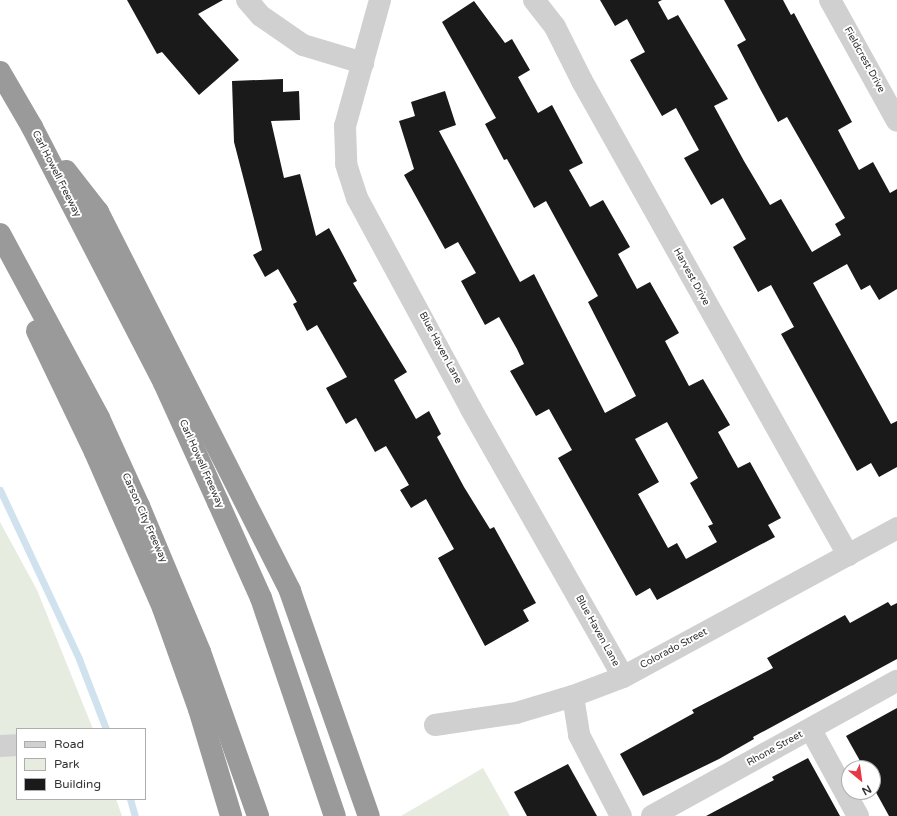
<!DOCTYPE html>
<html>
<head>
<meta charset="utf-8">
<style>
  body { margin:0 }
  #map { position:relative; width:897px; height:816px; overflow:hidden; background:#fff; font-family:"Varela Round",sans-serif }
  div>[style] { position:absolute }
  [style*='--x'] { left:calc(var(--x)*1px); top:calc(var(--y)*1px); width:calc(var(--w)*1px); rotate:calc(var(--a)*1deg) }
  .green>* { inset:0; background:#e6ecdf }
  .stream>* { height:7px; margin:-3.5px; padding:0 3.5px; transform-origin:3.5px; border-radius:3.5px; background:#cfe2ee }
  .building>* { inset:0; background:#1a1a1a }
  .minor>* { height:22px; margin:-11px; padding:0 11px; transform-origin:11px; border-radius:11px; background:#d0d0d0 }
  .highway>* { height:22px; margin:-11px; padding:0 11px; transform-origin:11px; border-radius:11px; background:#9a9a9a }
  span { translate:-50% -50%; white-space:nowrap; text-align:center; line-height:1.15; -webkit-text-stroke:4px #fff; paint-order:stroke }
  .street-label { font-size:10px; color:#333 }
  .legend { position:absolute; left:16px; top:728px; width:130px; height:72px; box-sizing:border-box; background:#fff; border:1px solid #adadad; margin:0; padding:5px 7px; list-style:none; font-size:12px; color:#333 }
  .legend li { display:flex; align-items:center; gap:8px; height:20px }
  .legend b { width:20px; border:1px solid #adadad }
  .north { position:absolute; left:841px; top:760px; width:40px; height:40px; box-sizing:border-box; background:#fff; border:1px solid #adadad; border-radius:50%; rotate:151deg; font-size:11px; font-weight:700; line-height:16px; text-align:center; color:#333 }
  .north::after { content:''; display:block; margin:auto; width:14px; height:18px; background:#e63946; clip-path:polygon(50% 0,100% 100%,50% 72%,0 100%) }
</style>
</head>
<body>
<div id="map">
  <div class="green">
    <i style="clip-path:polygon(0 522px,37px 590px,93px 729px,17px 729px,17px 799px,116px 799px,122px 816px,0 816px)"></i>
    <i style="clip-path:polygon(483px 768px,510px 816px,401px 816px)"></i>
  </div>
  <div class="stream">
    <i style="--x:0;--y:490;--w:187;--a:64.9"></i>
    <i style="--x:79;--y:659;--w:75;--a:68.9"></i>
    <i style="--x:130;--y:799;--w:18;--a:74"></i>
  </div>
  <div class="building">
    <i style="clip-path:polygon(127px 0,223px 0,198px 14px,239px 60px,199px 95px,162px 52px,157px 54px)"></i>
    <i style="clip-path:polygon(600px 0,662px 0,658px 2px,668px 20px,678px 15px,728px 99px,714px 106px,744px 161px,770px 205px,781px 199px,812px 252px,841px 235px,835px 224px,845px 218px,787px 117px,778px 122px,759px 87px,737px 45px,746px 40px,724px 0,783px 0,791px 15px,794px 13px,852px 122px,838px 130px,859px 170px,873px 162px,890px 193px,897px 189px,897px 289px,879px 300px,870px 285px,861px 290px,847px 264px,813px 283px,891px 424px,897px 421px,897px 467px,879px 477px,871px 463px,857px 471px,781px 334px,794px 327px,771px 285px,758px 292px,733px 247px,746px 239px,723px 198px,711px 205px,684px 158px,699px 150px,676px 108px,662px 116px,630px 60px,645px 52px,627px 19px,615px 26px)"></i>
    <i style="clip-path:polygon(evenodd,474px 1px,505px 43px,512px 39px,530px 70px,518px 77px,538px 113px,552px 105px,583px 163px,569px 170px,590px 207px,603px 200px,630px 247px,618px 254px,637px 289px,650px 282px,679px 333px,665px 341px,689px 386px,703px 379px,730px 425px,718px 432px,738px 468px,750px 462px,781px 518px,768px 525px,775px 537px,657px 600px,650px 588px,636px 596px,558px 458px,572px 450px,549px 409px,536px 416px,510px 371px,524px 364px,517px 349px,499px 317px,485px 325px,461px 281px,476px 273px,458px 242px,445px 249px,404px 175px,414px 169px,399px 121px,415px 116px,411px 102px,445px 91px,456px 125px,439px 131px,520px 282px,534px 274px,605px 413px,636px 396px,588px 302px,598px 296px,546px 201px,534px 208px,507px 159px,504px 160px,485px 124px,496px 118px,442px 22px,474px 1px,667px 422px,698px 478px,690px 483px,713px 524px,708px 526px,717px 542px,686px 559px,677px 543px,668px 548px,638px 494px,659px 482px,635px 439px,667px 422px)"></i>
    <i style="clip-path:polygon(283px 79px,283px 92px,299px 91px,300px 120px,271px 121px,284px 178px,300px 174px,316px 236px,329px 228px,357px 281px,353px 283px,407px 372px,394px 380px,416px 419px,429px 411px,441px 434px,437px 437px,464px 487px,490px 529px,494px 527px,536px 603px,523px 610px,529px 621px,485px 646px,438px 558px,454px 549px,426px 499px,411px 508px,400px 490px,409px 485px,386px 446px,375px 452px,356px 418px,346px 424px,326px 388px,347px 377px,317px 325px,307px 331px,293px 304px,297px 302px,278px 269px,265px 277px,253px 255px,262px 250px,234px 142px,232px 81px)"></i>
    <i style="clip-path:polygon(888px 602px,891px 606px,897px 603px,897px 659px,753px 737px,754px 739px,719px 759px,643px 796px,620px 754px,694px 713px,692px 710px,773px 668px,767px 658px,845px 615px,850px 623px)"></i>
    <i style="clip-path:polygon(897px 708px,897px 816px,889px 816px,873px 787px,873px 768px,864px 768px,846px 736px)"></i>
    <i style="clip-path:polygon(808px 758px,840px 816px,706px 816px,774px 780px,772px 777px)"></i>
    <i style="clip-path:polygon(568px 764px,597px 816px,527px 816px,514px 792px)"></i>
  </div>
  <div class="minor">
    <i style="--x:247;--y:0;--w:21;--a:49"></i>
    <i style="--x:261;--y:16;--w:51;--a:34.6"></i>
    <i style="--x:303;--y:45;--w:63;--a:16.7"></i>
    <i style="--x:380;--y:0;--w:131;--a:105.5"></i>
    <i style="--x:345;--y:126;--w:38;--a:88"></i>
    <i style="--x:346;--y:164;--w:36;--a:72"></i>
    <i style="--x:357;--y:198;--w:240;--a:61.6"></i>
    <i style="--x:471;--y:409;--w:308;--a:60.4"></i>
    <i style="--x:534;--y:0;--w:34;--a:52"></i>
    <i style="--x:555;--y:27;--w:60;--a:63.4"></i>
    <i style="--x:582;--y:81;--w:544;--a:60.7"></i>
    <i style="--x:830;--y:0;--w:138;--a:61"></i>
    <i style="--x:573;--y:696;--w:39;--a:81"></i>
    <i style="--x:579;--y:735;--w:91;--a:62.6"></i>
    <i style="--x:435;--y:725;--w:82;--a:-8.4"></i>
    <i style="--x:516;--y:713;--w:59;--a:-16.6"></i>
    <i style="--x:573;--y:696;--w:53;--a:-20.8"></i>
    <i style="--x:623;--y:677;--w:312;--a:-28.5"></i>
    <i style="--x:811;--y:730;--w:98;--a:61.3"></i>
    <i style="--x:0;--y:746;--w:17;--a:-3"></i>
    <i style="--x:652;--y:816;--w:280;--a:-28.9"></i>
  </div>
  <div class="highway">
    <i style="--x:0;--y:72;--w:64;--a:59.8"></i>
    <i style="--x:32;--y:127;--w:288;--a:62.7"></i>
    <i style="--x:164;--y:383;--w:131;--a:65.6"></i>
    <i style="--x:218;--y:502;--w:105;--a:65.9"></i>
    <i style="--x:261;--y:598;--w:230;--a:71.3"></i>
    <i style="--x:66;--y:171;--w:52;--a:52"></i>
    <i style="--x:98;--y:212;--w:425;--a:63.1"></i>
    <i style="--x:290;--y:591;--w:238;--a:70.7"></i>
    <i style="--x:0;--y:234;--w:209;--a:61.7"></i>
    <i style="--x:99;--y:418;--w:97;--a:65.6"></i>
    <i style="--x:139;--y:506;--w:158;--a:67.3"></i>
    <i style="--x:200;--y:652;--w:174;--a:70.5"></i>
    <i style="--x:37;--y:331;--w:134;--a:64.4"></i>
    <i style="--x:95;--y:452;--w:170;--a:66.4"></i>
    <i style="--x:163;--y:608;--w:107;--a:70.4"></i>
    <i style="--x:199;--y:709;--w:112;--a:73.3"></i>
  </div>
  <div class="street-label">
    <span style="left:864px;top:60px;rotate:61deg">Fieldcrest Drive</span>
    <span style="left:56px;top:174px;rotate:63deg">Carl Howell Freeway</span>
    <span style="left:691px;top:277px;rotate:61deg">Harvest Drive</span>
    <span style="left:440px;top:348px;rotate:62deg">Blue Haven Lane</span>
    <span style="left:201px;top:464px;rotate:66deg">Carl Howell Freeway</span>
    <span style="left:144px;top:518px;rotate:66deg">Carson City Freeway</span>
    <span style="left:597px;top:631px;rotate:61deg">Blue Haven Lane</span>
    <span style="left:674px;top:649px;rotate:-28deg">Colorado Street</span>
    <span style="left:775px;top:749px;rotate:-29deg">Rhone Street</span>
  </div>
  <ul class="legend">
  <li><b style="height:5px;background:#d0d0d0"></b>Road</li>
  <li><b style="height:11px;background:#e6ecdf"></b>Park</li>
  <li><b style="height:11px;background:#1a1a1a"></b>Building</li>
  </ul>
  <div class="north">N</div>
</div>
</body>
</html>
